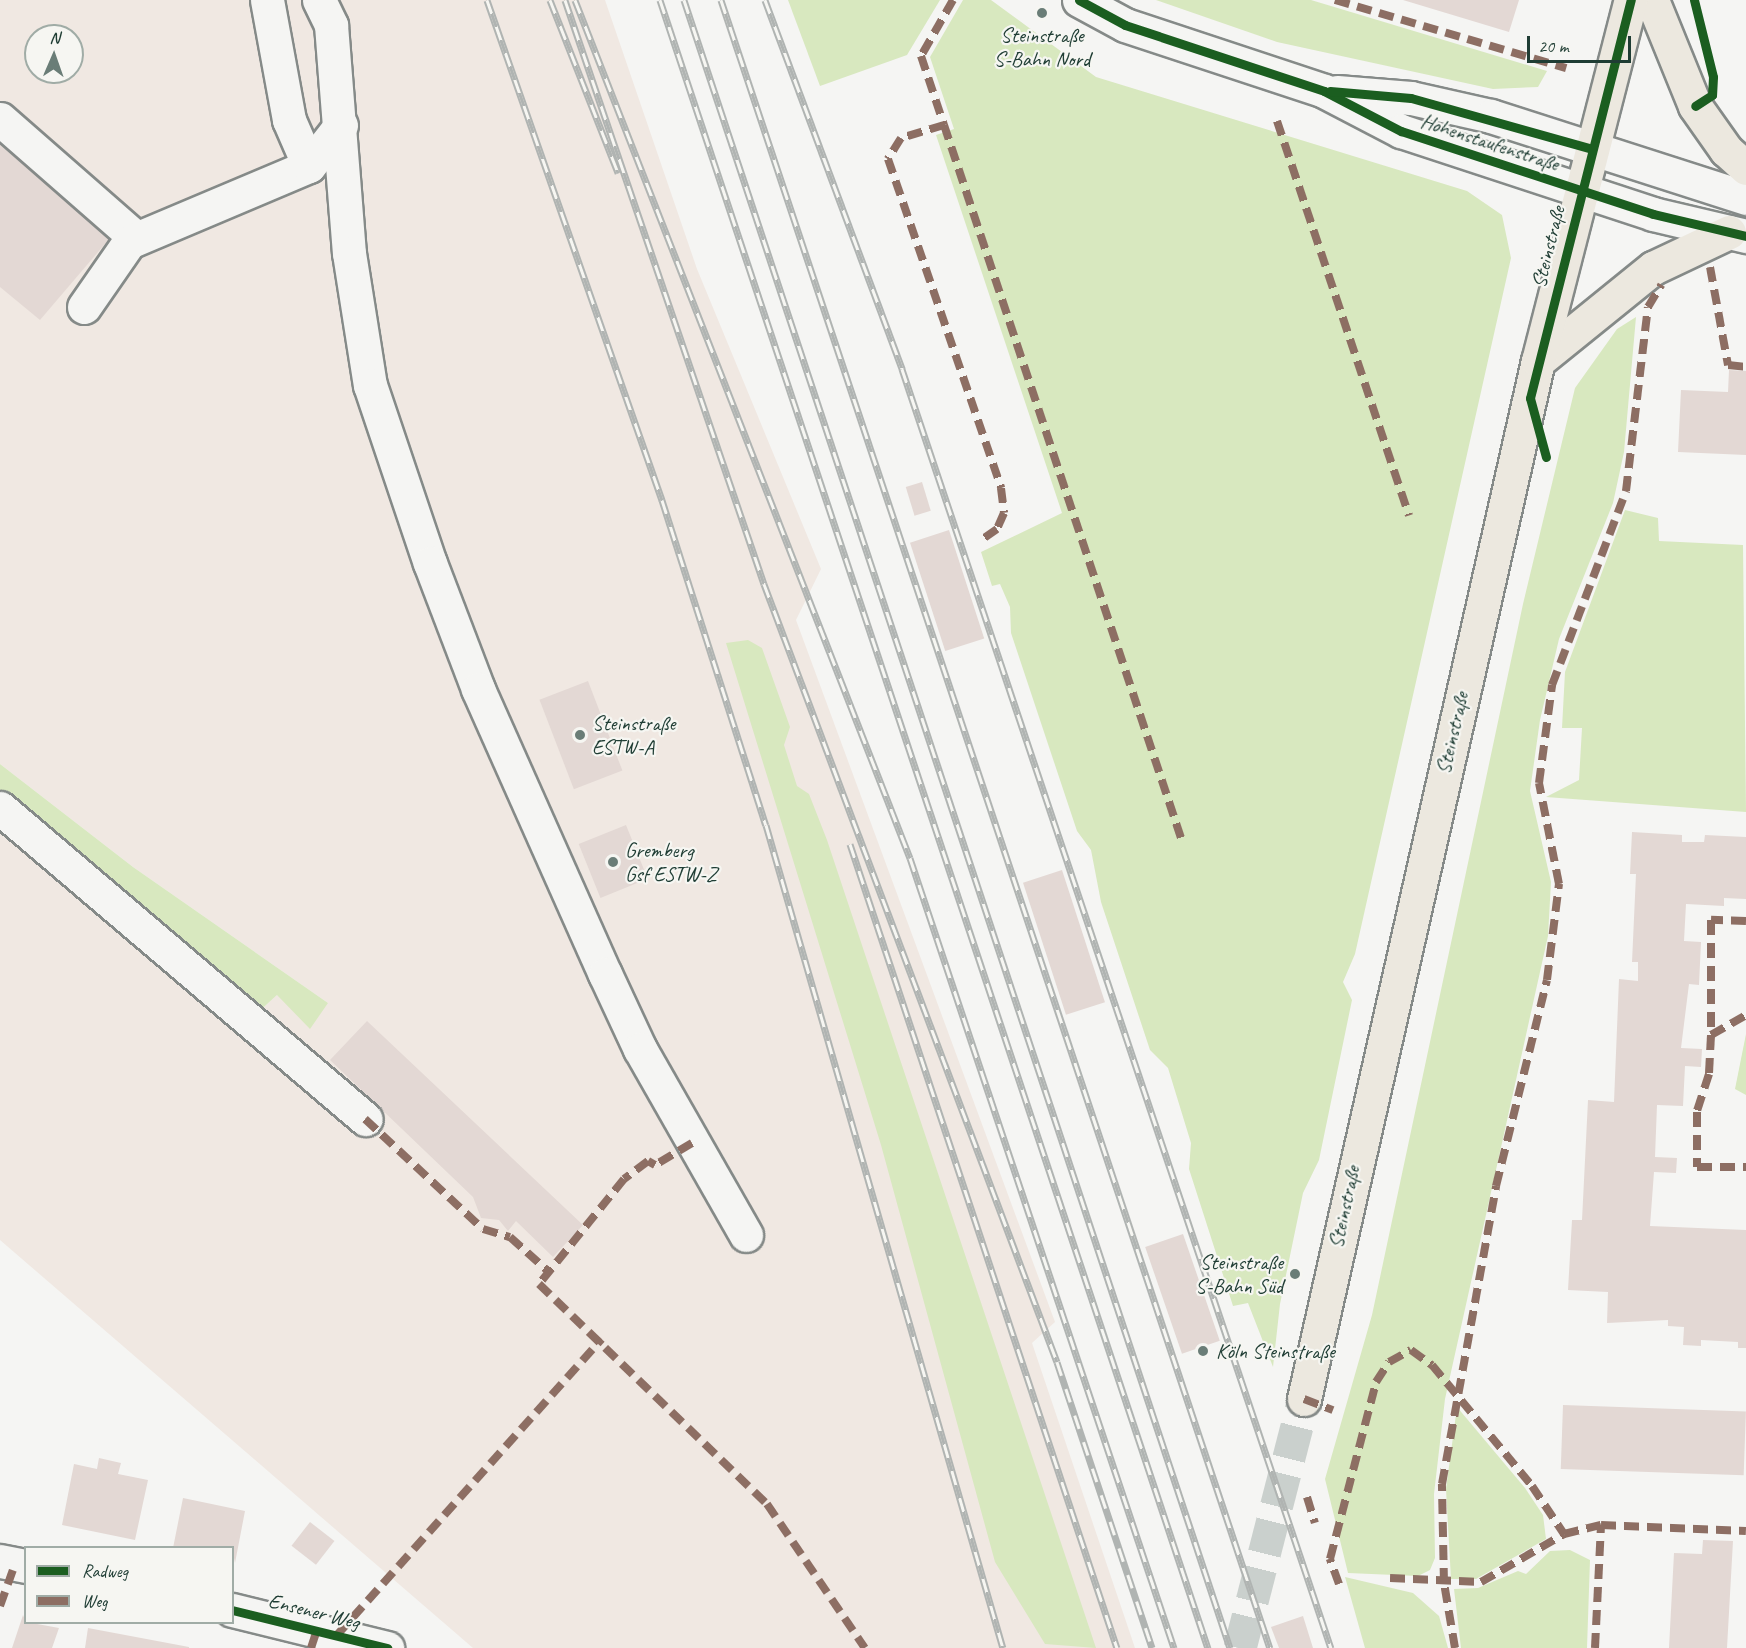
<!DOCTYPE html>
<html>
<head>
<meta charset="utf-8">
<style>
  body { margin:0 }
  #map { position:relative; width:1746px; height:1648px; overflow:hidden; background:#f5f5f3; font-family:Caveat,sans-serif }
  div>[style] { position:absolute }
  [style*='--x'] { left:calc(var(--x)*1px); top:calc(var(--y)*1px); width:calc(var(--w)*1px); rotate:calc(var(--a)*1deg) }
  .built>* { inset:0; background:#f0e8e2 }
  .green>* { inset:0; background:#d8e8bf }
  .building>* { inset:0; background:#e3d8d4; transform-origin:0 0 }
  .major-tunnel>* { height:33px; margin-top:-16.5px; transform-origin:0; background:repeating-linear-gradient(90deg,#cad0cd 0 33px,transparent 0 49px) }
  .roads { filter:drop-shadow(2px 0 #858a88) drop-shadow(-2px 0 #858a88) drop-shadow(0 2px #858a88) drop-shadow(0 -2px #858a88) }
  .minor>* { height:33px; margin:-16.5px; padding:0 16.5px; transform-origin:16.5px; border-radius:16.5px; background:#f5f5f3 }
  .major>* { height:33px; margin:-16.5px; padding:0 16.5px; transform-origin:16.5px; border-radius:16.5px; background:#ece8df }
  .rail>* { height:7px; margin-top:-3.5px; transform-origin:0; background:repeating-linear-gradient(90deg,#f6f6f2 0 14px,#b0b4b2 0 28px); box-sizing:border-box; border-block:2px solid #b0b4b2 }
  .quiet>* { height:8px; margin-top:-4px; transform-origin:0; background:repeating-linear-gradient(90deg,#8d6e63 0 15px,transparent 0 23px) }
  .cycleway>* { height:9px; margin:-4.5px; padding:0 4.5px; transform-origin:4.5px; border-radius:4.5px; background:#1b5e20 }
  .dots>* { width:16px; height:16px; translate:-50% -50%; box-sizing:border-box; border:3px solid #f6f6f2; border-radius:50% }
  span { translate:-50% -50%; white-space:nowrap; text-align:center; line-height:1.15; -webkit-text-stroke:4.5px #f6f6f2; paint-order:stroke }
  .poi-label { font-size:21px; color:#1f3d34 }
  .left { translate:0 -50%; text-align:left }
  .right { translate:-100% -50%; text-align:right }
  .street-label { font-size:21px; color:#1f3d34 }
  .legend { position:absolute; left:24px; top:1546px; width:210px; height:78px; box-sizing:border-box; background:#f6f6f2; border:2px solid #a0aca6; margin:0; padding:8px 10px; list-style:none; font-size:18px; color:#1f3d34 }
  .legend li { display:flex; align-items:center; gap:12px; height:30px }
  .legend b { width:30px; border:2px solid #a0aca6 }
  .north { position:absolute; left:24px; top:24px; width:60px; height:60px; box-sizing:border-box; background:#f6f6f2; border:2px solid #a0aca6; border-radius:50%; rotate:2deg; font-size:16px; font-weight:700; line-height:24px; text-align:center; color:#1f3d34 }
  .north::after { content:''; display:block; margin:auto; width:21px; height:27px; background:#6a7d77; clip-path:polygon(50% 0,100% 100%,50% 72%,0 100%) }
  .scale { position:absolute; left:1527px; top:36px; width:104px; height:27px; box-sizing:border-box; border:3px solid #1f3d34; border-top:0; padding-left:8px; font-size:18px; line-height:21px; white-space:nowrap; color:#1f3d34; -webkit-text-stroke:4px #f6f6f2; paint-order:stroke }
</style>
</head>
<body>
<div id="map">
  <div class="built">
    <i style="clip-path:polygon(evenodd,0 0,605px 0,697px 269px,821px 569px,796px 620px,1055px 1322px,1032px 1343px,1135px 1648px,473px 1648px,0 1240px,0 799px,254px 1016px,277px 995px,328px 1003px,133px 867px,0 764px,0 0,36px 36px,72px 36px,72px 72px,36px 72px,36px 36px)"></i>
  </div>
  <div class="green">
    <i style="clip-path:polygon(788px 0,940px 0,907px 55px,820px 86px)"></i>
    <i style="clip-path:polygon(963px 0,991px 0,1096px 77px,1467px 191px,1502px 215px,1511px 258px,1355px 954px,1343px 982px,1352px 1000px,1319px 1160px,1303px 1193px,1280px 1304px,1273px 1367px,1248px 1303px,1233px 1306px,1189px 1169px,1191px 1143px,1168px 1068px,1150px 1050px,1101px 902px,1091px 850px,1077px 831px,1011px 633px,1010px 607px,1000px 584px,992px 586px,981px 552px,1062px 513px,936px 135px,954px 129px,930px 57px)"></i>
    <i style="clip-path:polygon(1156px 0,1311px 0,1547px 71px,1538px 87px,1493px 89px,1277px 42px)"></i>
    <i style="clip-path:polygon(1636px 317px,1624px 452px,1613px 503px,1559px 639px,1540px 720px,1530px 791px,1551px 882px,1548px 936px,1445px 1399px,1434px 1494px,1435px 1558px,1430px 1570px,1418px 1576px,1348px 1573px,1325px 1479px,1372px 1315px,1523px 604px,1575px 388px,1617px 329px)"></i>
    <i style="clip-path:polygon(1625px 510px,1658px 518px,1659px 541px,1743px 545px,1746px 812px,1546px 797px,1579px 780px,1582px 728px,1562px 728px,1565px 672px)"></i>
    <i style="clip-path:polygon(748px 640px,762px 648px,790px 727px,784px 745px,797px 786px,809px 794px,827px 840px,1096px 1648px,1045px 1644px,995px 1562px,881px 1145px,726px 643px)"></i>
    <i style="clip-path:polygon(0 764px,133px 867px,328px 1003px,310px 1029px,277px 995px,254px 1016px,0 799px)"></i>
    <i style="clip-path:polygon(1746px 1034px,1746px 1095px,1735px 1089px)"></i>
    <i style="clip-path:polygon(1457px 1407px,1525px 1488px,1543px 1515px,1546px 1539px,1476px 1579px,1451px 1579px,1446px 1489px)"></i>
    <i style="clip-path:polygon(1570px 1550px,1590px 1560px,1587px 1648px,1461px 1648px,1454px 1589px,1478px 1588px,1518px 1571px,1526px 1574px,1550px 1551px)"></i>
    <i style="clip-path:polygon(1345px 1577px,1413px 1593px,1439px 1616px,1448px 1648px,1365px 1648px)"></i>
  </div>
  <div class="building">
    <i style="clip-path:polygon(1403px 0,1519px 0,1509px 32px)"></i>
    <i style="clip-path:polygon(0 145px,110px 238px,40px 320px,0 287px)"></i>
    <i style="clip-path:polygon(1729px 370px,1746px 371px,1746px 455px,1678px 452px,1681px 390px,1728px 392px)"></i>
    <i style="left:922px;top:482px;width:30px;height:17px;rotate:73deg"></i>
    <i style="left:949px;top:530px;width:114px;height:41px;rotate:72deg"></i>
    <i style="left:588px;top:681px;width:96px;height:52px;rotate:69deg"></i>
    <i style="left:626px;top:825px;width:58px;height:51px;rotate:68deg"></i>
    <i style="clip-path:polygon(1632px 832px,1682px 835px,1682px 842px,1704px 842px,1705px 835px,1746px 837px,1746px 899px,1724px 898px,1724px 906px,1686px 904px,1684px 941px,1701px 942px,1699px 985px,1689px 984px,1681px 1048px,1702px 1049px,1701px 1067px,1685px 1066px,1683px 1106px,1657px 1105px,1655px 1157px,1677px 1158px,1676px 1173px,1654px 1172px,1650px 1226px,1746px 1230px,1746px 1348px,1738px 1348px,1738px 1342px,1701px 1340px,1701px 1346px,1683px 1345px,1684px 1327px,1668px 1326px,1668px 1320px,1607px 1323px,1608px 1292px,1568px 1290px,1572px 1220px,1582px 1220px,1588px 1100px,1614px 1102px,1619px 979px,1638px 981px,1638px 962px,1632px 962px,1636px 874px,1630px 874px)"></i>
    <i style="left:1062px;top:870px;width:139px;height:41px;rotate:72deg"></i>
    <i style="clip-path:polygon(367px 1021px,583px 1225px,553px 1257px,516px 1221px,508px 1231px,499px 1220px,481px 1218px,473px 1197px,330px 1060px)"></i>
    <i style="left:1183px;top:1234px;width:113px;height:40px;rotate:71deg"></i>
    <i style="left:1563px;top:1405px;width:183px;height:64px;rotate:2deg"></i>
    <i style="clip-path:polygon(99px 1458px,121px 1463px,118px 1474px,148px 1480px,135px 1540px,62px 1525px,74px 1464px,97px 1469px)"></i>
    <i style="clip-path:polygon(183px 1498px,245px 1511px,235px 1563px,232px 1548px,173px 1548px)"></i>
    <i style="left:310px;top:1522px;width:31px;height:30px;rotate:38deg"></i>
    <i style="clip-path:polygon(1703px 1540px,1733px 1541px,1727px 1648px,1669px 1648px,1674px 1553px,1702px 1554px)"></i>
    <i style="clip-path:polygon(23px 1615px,26px 1622px,59px 1628px,52px 1648px,12px 1648px)"></i>
    <i style="clip-path:polygon(1303px 1616px,1313px 1648px,1279px 1648px,1271px 1627px)"></i>
    <i style="clip-path:polygon(88px 1628px,189px 1647px,189px 1648px,85px 1648px)"></i>
  </div>
  <div class="major-tunnel">
    <i style="--x:1240;--y:1648;--w:257;--a:-75.6"></i>
  </div>
  <div class="roads">
    <div class="minor">
      <i style="--x:267;--y:0;--w:122;--a:79.6"></i>
      <i style="--x:289;--y:120;--w:50;--a:66.5"></i>
      <i style="--x:319;--y:0;--w:28;--a:64"></i>
      <i style="--x:331;--y:25;--w:229;--a:85.5"></i>
      <i style="--x:349;--y:253;--w:134;--a:81"></i>
      <i style="--x:370;--y:385;--w:188;--a:71.4"></i>
      <i style="--x:430;--y:563;--w:135;--a:69.1"></i>
      <i style="--x:478;--y:689;--w:312;--a:66"></i>
      <i style="--x:605;--y:974;--w:83;--a:65"></i>
      <i style="--x:640;--y:1049;--w:214;--a:60.3"></i>
      <i style="--x:1079;--y:0;--w:52;--a:28.5"></i>
      <i style="--x:1125;--y:25;--w:210;--a:18.3"></i>
      <i style="--x:1324;--y:91;--w:87;--a:27.5"></i>
      <i style="--x:1401;--y:131;--w:265;--a:18.2"></i>
      <i style="--x:1653;--y:214;--w:96;--a:13.3"></i>
      <i style="--x:1337;--y:92;--w:74;--a:4.6"></i>
      <i style="--x:1411;--y:98;--w:82;--a:12.7"></i>
      <i style="--x:1491;--y:116;--w:268;--a:17.8"></i>
      <i style="--x:0;--y:119;--w:181;--a:41.2"></i>
      <i style="--x:84;--y:307;--w:79;--a:-55.3"></i>
      <i style="--x:129;--y:242;--w:195;--a:-22.9"></i>
      <i style="--x:309;--y:166;--w:52;--a:-52"></i>
      <i style="--x:0;--y:808;--w:480;--a:40.4"></i>
      <i style="--x:0;--y:1561;--w:26;--a:11"></i>
      <i style="--x:232;--y:1610;--w:160;--a:13.8"></i>
    </div>
    <div class="major">
      <i style="--x:1652;--y:0;--w:114;--a:67.9"></i>
      <i style="--x:1695;--y:106;--w:54;--a:54.8"></i>
      <i style="--x:1726;--y:150;--w:27;--a:42"></i>
      <i style="--x:1538;--y:361;--w:148;--a:-39"></i>
      <i style="--x:1653;--y:268;--w:84;--a:-25.3"></i>
      <i style="--x:1304;--y:1399;--w:1064;--a:-77.3"></i>
      <i style="--x:1538;--y:361;--w:373;--a:-75.6"></i>
    </div>
  </div>
  <div class="rail">
    <i style="--x:487;--y:0;--w:530;--a:70.71"></i>
    <i style="--x:662;--y:500;--w:341;--a:72.3"></i>
    <i style="--x:766;--y:825;--w:856;--a:73.94"></i>
    <i style="--x:550;--y:0;--w:186;--a:68.5"></i>
    <i style="--x:565;--y:0;--w:617;--a:71.18"></i>
    <i style="--x:764;--y:584;--w:831;--a:69.36"></i>
    <i style="--x:1057;--y:1362;--w:301;--a:71.6"></i>
    <i style="--x:575;--y:0;--w:921;--a:68.67"></i>
    <i style="--x:910;--y:858;--w:833;--a:71.52"></i>
    <i style="--x:660;--y:0;--w:1737;--a:71.61"></i>
    <i style="--x:684;--y:0;--w:1736;--a:71.67"></i>
    <i style="--x:721;--y:0;--w:1737;--a:71.58"></i>
    <i style="--x:765;--y:0;--w:394;--a:69.6"></i>
    <i style="--x:902;--y:369;--w:1349;--a:71.46"></i>
    <i style="--x:850;--y:844;--w:847;--a:71.63"></i>
  </div>
  <div class="quiet">
    <i style="--x:953;--y:0;--w:64;--a:119.7"></i>
    <i style="--x:921;--y:56;--w:73;--a:71.6"></i>
    <i style="--x:944;--y:125;--w:45;--a:163.2"></i>
    <i style="--x:901;--y:138;--w:25;--a:122"></i>
    <i style="--x:888;--y:159;--w:348;--a:71"></i>
    <i style="--x:1001;--y:488;--w:25;--a:83"></i>
    <i style="--x:1004;--y:513;--w:17;--a:114"></i>
    <i style="--x:997;--y:529;--w:21;--a:145"></i>
    <i style="--x:1335;--y:0;--w:241;--a:16.4"></i>
    <i style="--x:1277;--y:121;--w:416;--a:71.5"></i>
    <i style="--x:944;--y:125;--w:751;--a:71.61"></i>
    <i style="--x:1710;--y:267;--w:100;--a:79.6"></i>
    <i style="--x:1728;--y:365;--w:18;--a:6"></i>
    <i style="--x:1746;--y:921;--w:35;--a:-178"></i>
    <i style="--x:1711;--y:920;--w:115;--a:90"></i>
    <i style="--x:1711;--y:1035;--w:39;--a:93"></i>
    <i style="--x:1709;--y:1074;--w:40;--a:108"></i>
    <i style="--x:1697;--y:1112;--w:55;--a:90"></i>
    <i style="--x:1697;--y:1167;--w:49;--a:0"></i>
    <i style="--x:1711;--y:1035;--w:40;--a:-29.7"></i>
    <i style="--x:365;--y:1119;--w:161;--a:43"></i>
    <i style="--x:483;--y:1229;--w:28;--a:17"></i>
    <i style="--x:510;--y:1237;--w:52;--a:41.9"></i>
    <i style="--x:692;--y:1143;--w:43;--a:149.3"></i>
    <i style="--x:655;--y:1165;--w:8;--a:-150"></i>
    <i style="--x:648;--y:1161;--w:30;--a:143"></i>
    <i style="--x:624;--y:1179;--w:135;--a:129"></i>
    <i style="--x:539;--y:1284;--w:317;--a:44"></i>
    <i style="--x:767;--y:1504;--w:174;--a:55.8"></i>
    <i style="--x:1304;--y:1399;--w:31;--a:21"></i>
    <i style="--x:1307;--y:1497;--w:27;--a:73"></i>
    <i style="--x:1390;--y:1578;--w:91;--a:2.5"></i>
    <i style="--x:1481;--y:1582;--w:96;--a:-30"></i>
    <i style="--x:1564;--y:1534;--w:38;--a:-14"></i>
    <i style="--x:1601;--y:1525;--w:145;--a:2.4"></i>
    <i style="--x:1339;--y:1584;--w:27;--a:-110"></i>
    <i style="--x:1330;--y:1559;--w:183;--a:-75.4"></i>
    <i style="--x:1376;--y:1382;--w:24;--a:-57"></i>
    <i style="--x:1389;--y:1362;--w:25;--a:-29"></i>
    <i style="--x:1411;--y:1350;--w:26;--a:36"></i>
    <i style="--x:1432;--y:1365;--w:157;--a:50.4"></i>
    <i style="--x:1532;--y:1486;--w:58;--a:56.3"></i>
    <i style="--x:0;--y:1606;--w:45;--a:-70.3"></i>
    <i style="--x:337;--y:1635;--w:397;--a:-48.2"></i>
    <i style="--x:311;--y:1648;--w:19;--a:-72"></i>
    <i style="--x:1455;--y:1648;--w:66;--a:-99.6"></i>
    <i style="--x:1444;--y:1583;--w:99;--a:-91.2"></i>
    <i style="--x:1442;--y:1484;--w:303;--a:-79.7"></i>
    <i style="--x:1496;--y:1186;--w:212;--a:-76.1"></i>
    <i style="--x:1547;--y:980;--w:97;--a:-82.9"></i>
    <i style="--x:1559;--y:884;--w:103;--a:-101.2"></i>
    <i style="--x:1539;--y:783;--w:99;--a:-82.4"></i>
    <i style="--x:1552;--y:685;--w:208;--a:-69.1"></i>
    <i style="--x:1626;--y:491;--w:185;--a:-83.2"></i>
    <i style="--x:1648;--y:307;--w:26;--a:-59"></i>
    <i style="--x:1595;--y:1648;--w:123;--a:-87.2"></i>
  </div>
  <div class="cycleway">
    <i style="--x:1079;--y:0;--w:52;--a:28.5"></i>
    <i style="--x:1125;--y:25;--w:210;--a:18.3"></i>
    <i style="--x:1324;--y:91;--w:87;--a:27.5"></i>
    <i style="--x:1401;--y:131;--w:265;--a:18.2"></i>
    <i style="--x:1653;--y:214;--w:96;--a:13.3"></i>
    <i style="--x:1694;--y:0;--w:79;--a:76.1"></i>
    <i style="--x:1713;--y:77;--w:18;--a:93"></i>
    <i style="--x:1712;--y:95;--w:20;--a:147"></i>
    <i style="--x:1330;--y:91;--w:81;--a:4.9"></i>
    <i style="--x:1411;--y:98;--w:188;--a:15.7"></i>
    <i style="--x:1546;--y:457;--w:61;--a:-105.2"></i>
    <i style="--x:1530;--y:398;--w:411;--a:-75.8"></i>
    <i style="--x:232;--y:1610;--w:160;--a:13.8"></i>
  </div>
  <div class="dots">
    <i style="left:1042px;top:13px;background:#6a7d77"></i>
    <i style="left:580px;top:735px;background:#6a7d77"></i>
    <i style="left:613px;top:862px;background:#6a7d77"></i>
    <i style="left:1295px;top:1274px;background:#6a7d77"></i>
    <i style="left:1203px;top:1351px;background:#6a7d77"></i>
  </div>
  <div class="poi-label">
    <span style="left:1042px;top:47px">Steinstraße<br>S-Bahn Nord</span>
    <span class="left" style="left:592px;top:735px">Steinstraße<br>ESTW-A</span>
    <span class="left" style="left:625px;top:862px">Gremberg<br>Gsf ESTW-Z</span>
    <span class="right" style="left:1283px;top:1274px">Steinstraße<br>S-Bahn Süd</span>
    <span class="left" style="left:1216px;top:1351px">Köln Steinstraße</span>
  </div>
  <div class="street-label">
    <span style="left:1490px;top:142px;rotate:18deg">Hohenstaufenstraße</span>
    <span style="left:1548px;top:247px;rotate:-76deg">Steinstraße</span>
    <span style="left:1452px;top:733px;rotate:-77deg">Steinstraße</span>
    <span style="left:1344px;top:1207px;rotate:-78deg">Steinstraße</span>
    <span style="left:314px;top:1611px;rotate:14deg">Ensener Weg</span>
  </div>
  <ul class="legend">
  <li><b style="height:8px;background:#1b5e20"></b>Radweg</li>
  <li><b style="height:8px;background:#8d6e63"></b>Weg</li>
  </ul>
  <div class="north">N</div>
  <div class="scale">20 m</div>
</div>
</body>
</html>
